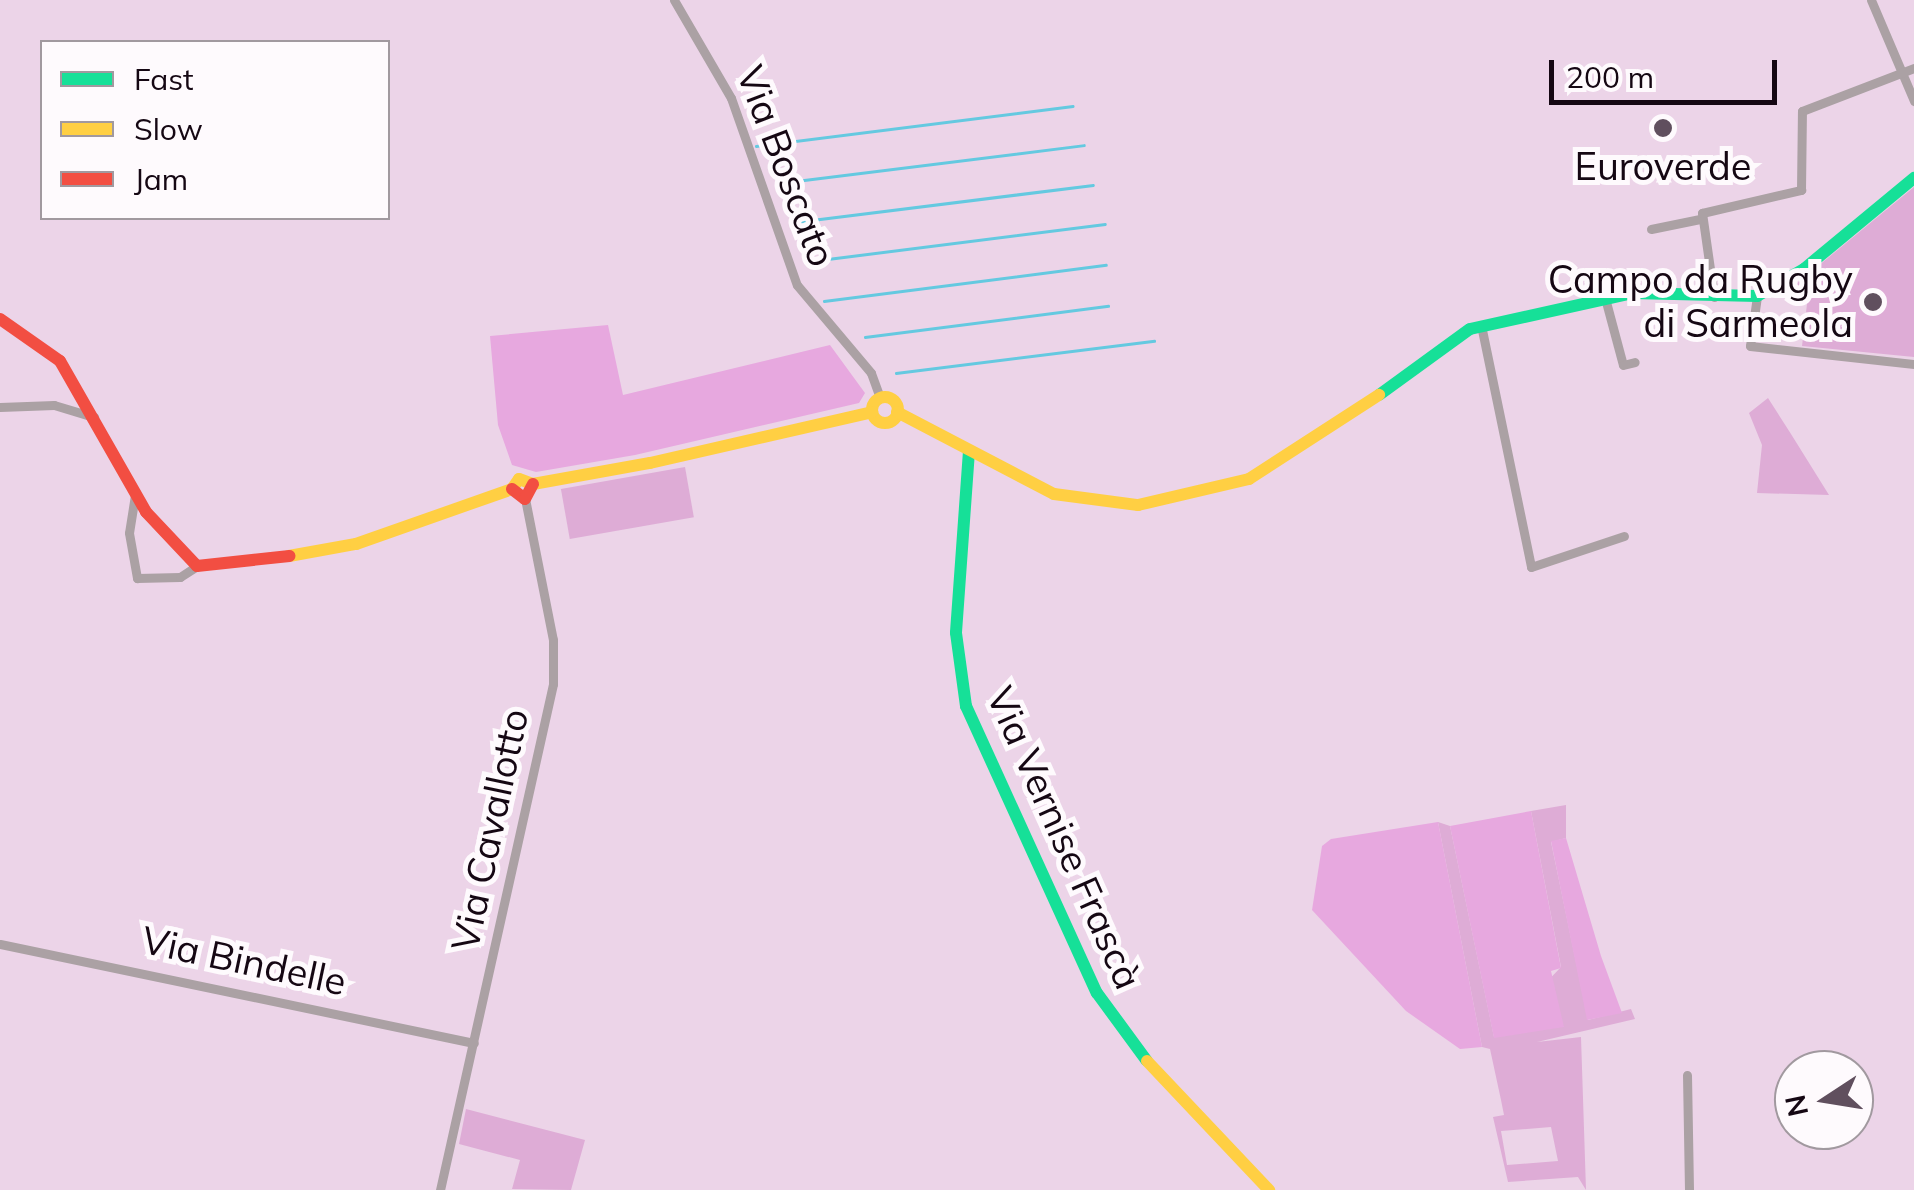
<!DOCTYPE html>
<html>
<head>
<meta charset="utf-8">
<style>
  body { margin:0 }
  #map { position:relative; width:1914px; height:1190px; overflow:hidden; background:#ecd4e8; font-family:Mulish,sans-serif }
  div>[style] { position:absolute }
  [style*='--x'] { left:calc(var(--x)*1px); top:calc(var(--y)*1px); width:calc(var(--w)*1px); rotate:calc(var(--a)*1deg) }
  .green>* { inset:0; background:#deacd6; transform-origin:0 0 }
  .forest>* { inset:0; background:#e7a8df }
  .stream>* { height:2.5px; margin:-1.25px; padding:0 1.25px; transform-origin:1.25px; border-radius:1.25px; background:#64c9e0 }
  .street>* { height:9px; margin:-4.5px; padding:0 4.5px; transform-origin:4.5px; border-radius:4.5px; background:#aba1a4 }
  .fast>* { height:12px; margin:-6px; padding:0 6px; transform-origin:6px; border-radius:6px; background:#16e098 }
  .slow>* { height:12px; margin:-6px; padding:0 6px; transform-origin:6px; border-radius:6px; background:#ffcf43 }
  .slow>.ring { margin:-6px; padding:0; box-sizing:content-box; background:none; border:12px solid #ffcf43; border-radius:50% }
  .jam>* { height:12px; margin:-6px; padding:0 6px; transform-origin:6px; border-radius:6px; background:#f24e42 }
  .dots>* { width:28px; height:28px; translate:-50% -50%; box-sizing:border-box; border:5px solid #fefafd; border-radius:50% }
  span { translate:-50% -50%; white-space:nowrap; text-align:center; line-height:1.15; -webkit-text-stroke:10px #fefafd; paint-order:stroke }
  .street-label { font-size:38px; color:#150713 }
  .poi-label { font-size:38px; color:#150713 }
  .right { translate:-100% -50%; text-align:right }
  .legend { position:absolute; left:40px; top:40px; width:350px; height:180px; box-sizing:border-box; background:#fefafd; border:2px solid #a1999f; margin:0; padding:12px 18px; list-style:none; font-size:30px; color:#150713 }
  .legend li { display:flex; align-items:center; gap:20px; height:50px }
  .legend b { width:50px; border:2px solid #a1999f }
  .north { position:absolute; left:1774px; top:1050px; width:100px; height:100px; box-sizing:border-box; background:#fefafd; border:2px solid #a1999f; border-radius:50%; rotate:258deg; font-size:28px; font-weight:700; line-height:40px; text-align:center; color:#150713 }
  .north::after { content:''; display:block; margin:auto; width:35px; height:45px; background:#604f5e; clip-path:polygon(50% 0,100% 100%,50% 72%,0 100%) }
  .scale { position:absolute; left:1549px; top:60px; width:228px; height:45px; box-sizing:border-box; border:5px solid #150713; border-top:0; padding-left:12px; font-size:30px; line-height:35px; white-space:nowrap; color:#150713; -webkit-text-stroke:8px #fefafd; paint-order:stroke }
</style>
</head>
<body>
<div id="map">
  <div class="green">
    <i style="clip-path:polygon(1914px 187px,1914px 357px,1802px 346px,1807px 304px,1794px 303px,1795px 285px)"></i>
    <i style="clip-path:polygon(1768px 398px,1791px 434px,1829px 495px,1757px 493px,1762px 445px,1749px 413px)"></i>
    <i style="left:685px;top:467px;width:51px;height:126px;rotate:80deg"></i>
    <i style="clip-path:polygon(evenodd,1566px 805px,1566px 838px,1551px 842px,1588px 1020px,1631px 1009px,1635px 1019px,1537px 1042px,1581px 1037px,1586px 1190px,1578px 1177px,1508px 1182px,1493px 1117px,1504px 1115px,1501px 1100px,1490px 1049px,1482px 1047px,1438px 822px,1450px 826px,1494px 1037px,1561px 967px,1531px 811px,1566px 805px,1551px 1127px,1558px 1161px,1507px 1165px,1501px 1131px,1551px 1127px)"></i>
    <i style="clip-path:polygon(466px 1109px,585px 1140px,571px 1190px,512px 1189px,520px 1160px,459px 1144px)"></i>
  </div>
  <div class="forest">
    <i style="clip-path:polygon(608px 325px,623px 395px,830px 345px,865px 393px,859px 403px,635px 455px,536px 472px,512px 465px,498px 425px,490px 336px)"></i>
    <i style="clip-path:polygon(1531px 811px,1561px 968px,1551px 971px,1564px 1027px,1494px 1038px,1450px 826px)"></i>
    <i style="clip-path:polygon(1438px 822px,1482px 1047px,1460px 1049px,1406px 1011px,1312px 910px,1322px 846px,1331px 839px)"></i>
    <i style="clip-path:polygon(1566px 838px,1601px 956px,1622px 1013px,1587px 1020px,1551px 841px)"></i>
  </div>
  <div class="stream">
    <i style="--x:756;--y:146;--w:319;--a:-7.2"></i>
    <i style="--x:780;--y:183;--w:306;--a:-7.1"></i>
    <i style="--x:796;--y:222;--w:299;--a:-7.1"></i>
    <i style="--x:812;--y:261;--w:295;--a:-7.2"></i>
    <i style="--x:824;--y:301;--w:284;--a:-7.3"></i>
    <i style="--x:865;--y:337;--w:245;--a:-7.3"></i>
    <i style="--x:896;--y:373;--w:260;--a:-7.1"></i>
  </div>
  <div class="street">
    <i style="--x:674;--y:0;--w:113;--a:59.8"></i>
    <i style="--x:731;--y:98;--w:198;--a:70.6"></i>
    <i style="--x:797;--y:285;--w:115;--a:49.9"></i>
    <i style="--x:871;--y:373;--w:27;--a:70"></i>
    <i style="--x:1871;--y:0;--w:110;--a:66.9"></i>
    <i style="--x:1651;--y:229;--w:50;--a:-11.5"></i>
    <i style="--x:1757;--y:296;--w:50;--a:98"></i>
    <i style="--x:1750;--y:346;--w:165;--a:6.3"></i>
    <i style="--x:1714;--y:297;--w:85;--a:-98.1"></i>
    <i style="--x:1702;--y:213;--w:102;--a:-13.1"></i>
    <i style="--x:1801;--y:190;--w:79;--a:-89.3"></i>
    <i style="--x:1802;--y:111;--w:120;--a:-21"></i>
    <i style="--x:1605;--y:298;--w:69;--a:75"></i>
    <i style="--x:1623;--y:365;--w:12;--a:-14"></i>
    <i style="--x:1481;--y:325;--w:247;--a:78.3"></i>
    <i style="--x:1531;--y:567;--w:98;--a:-18.4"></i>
    <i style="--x:0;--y:407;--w:54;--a:-2.1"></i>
    <i style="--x:54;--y:405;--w:42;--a:16.7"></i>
    <i style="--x:135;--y:495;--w:38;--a:99"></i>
    <i style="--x:129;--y:533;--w:46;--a:79.9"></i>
    <i style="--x:137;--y:578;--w:43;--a:-1.3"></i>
    <i style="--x:180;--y:577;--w:20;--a:-33"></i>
    <i style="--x:0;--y:944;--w:484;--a:11.8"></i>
    <i style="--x:1687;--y:1075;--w:115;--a:89"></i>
    <i style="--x:440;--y:1190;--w:518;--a:-77.41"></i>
    <i style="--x:553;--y:684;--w:44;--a:-90"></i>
    <i style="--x:553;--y:640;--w:144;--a:-101.2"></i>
  </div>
  <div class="fast">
    <i style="--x:1379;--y:395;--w:112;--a:-36"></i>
    <i style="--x:1470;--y:329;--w:166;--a:-12.5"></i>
    <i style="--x:1632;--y:293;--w:125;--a:1.4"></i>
    <i style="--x:1757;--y:296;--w:54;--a:-29.9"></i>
    <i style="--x:1804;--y:269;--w:143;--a:-39.6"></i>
    <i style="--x:969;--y:451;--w:182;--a:94.1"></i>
    <i style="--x:956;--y:633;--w:74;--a:82.2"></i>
    <i style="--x:966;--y:706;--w:315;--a:65.5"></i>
    <i style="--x:1097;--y:993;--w:84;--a:53.7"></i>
  </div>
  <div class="slow">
    <i class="ring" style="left:872px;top:397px;width:14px;height:14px"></i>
    <i style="--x:897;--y:412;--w:177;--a:27.6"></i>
    <i style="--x:1054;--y:494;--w:85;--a:7.5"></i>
    <i style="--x:1138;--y:505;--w:114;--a:-13.2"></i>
    <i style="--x:1249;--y:479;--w:155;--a:-32.9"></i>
    <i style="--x:512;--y:489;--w:12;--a:-55"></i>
    <i style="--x:519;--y:479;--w:15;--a:20"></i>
    <i style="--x:533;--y:484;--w:119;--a:-10.2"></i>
    <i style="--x:650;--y:463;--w:228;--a:-12.9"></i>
    <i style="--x:289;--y:556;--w:68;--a:-10.2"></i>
    <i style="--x:356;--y:544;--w:165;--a:-19.4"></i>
    <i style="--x:1147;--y:1061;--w:178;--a:46.6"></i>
  </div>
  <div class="jam">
    <i style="--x:0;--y:319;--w:73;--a:35"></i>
    <i style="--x:60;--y:361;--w:174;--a:60.3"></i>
    <i style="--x:146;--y:512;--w:74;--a:46.6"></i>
    <i style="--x:197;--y:566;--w:93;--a:-6.2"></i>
    <i style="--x:512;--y:489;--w:16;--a:38"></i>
    <i style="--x:525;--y:499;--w:17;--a:-62"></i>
  </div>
  <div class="dots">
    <i style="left:1663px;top:128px;background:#604f5e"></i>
    <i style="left:1873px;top:302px;background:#604f5e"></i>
  </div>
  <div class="street-label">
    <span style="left:786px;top:166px;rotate:69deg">Via Boscato</span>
    <span style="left:490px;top:830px;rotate:-78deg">Via Cavallotto</span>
    <span style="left:1064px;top:838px;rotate:66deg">Via Vernise Frascà</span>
    <span style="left:244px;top:961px;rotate:12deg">Via Bindelle</span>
  </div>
  <div class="poi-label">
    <span style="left:1663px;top:167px">Euroverde</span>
    <span class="right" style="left:1853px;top:302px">Campo da Rugby<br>di Sarmeola</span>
  </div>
  <ul class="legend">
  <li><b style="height:12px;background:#16e098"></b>Fast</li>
  <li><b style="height:12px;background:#ffcf43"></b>Slow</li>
  <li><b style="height:12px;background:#f24e42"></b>Jam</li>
  </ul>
  <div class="north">N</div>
  <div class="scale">200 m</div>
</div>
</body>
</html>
